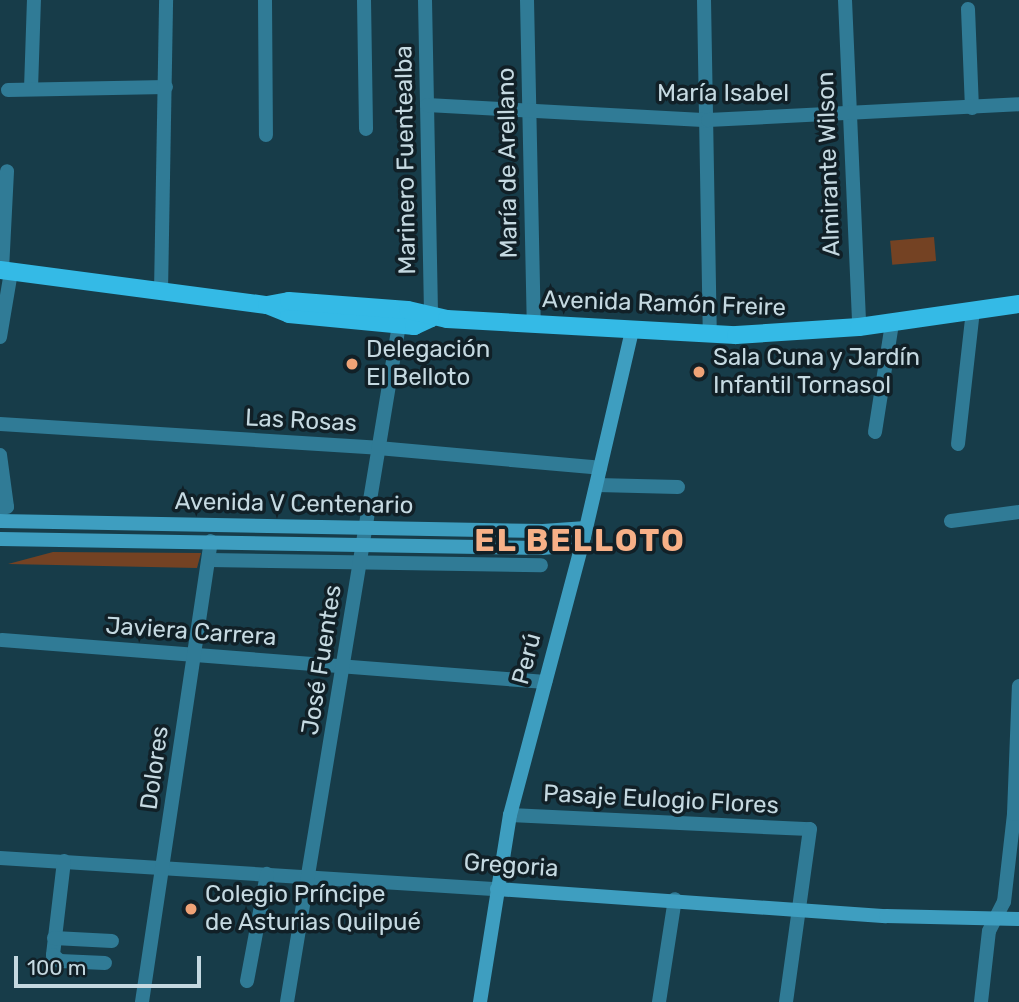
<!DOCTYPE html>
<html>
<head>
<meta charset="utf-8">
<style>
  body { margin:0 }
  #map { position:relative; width:1019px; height:1002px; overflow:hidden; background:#173c49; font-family:Rubik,sans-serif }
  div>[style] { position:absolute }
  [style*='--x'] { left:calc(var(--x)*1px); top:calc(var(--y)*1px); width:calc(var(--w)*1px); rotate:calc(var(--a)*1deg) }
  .green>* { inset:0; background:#744223; transform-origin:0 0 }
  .street>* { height:14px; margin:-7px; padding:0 7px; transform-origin:7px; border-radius:7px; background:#307b96 }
  .secondary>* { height:14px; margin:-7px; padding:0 7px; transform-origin:7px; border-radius:7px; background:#3e9ec0 }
  .primary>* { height:18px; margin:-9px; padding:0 9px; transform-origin:9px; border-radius:9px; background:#34bae6 }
  .dots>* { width:19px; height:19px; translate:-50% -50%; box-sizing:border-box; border:4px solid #112027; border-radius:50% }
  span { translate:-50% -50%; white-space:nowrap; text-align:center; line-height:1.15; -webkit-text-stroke:7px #112027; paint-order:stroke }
  .street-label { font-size:24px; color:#c5d9e1 }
  .poi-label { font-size:24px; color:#c5d9e1 }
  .left { translate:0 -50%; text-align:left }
  .district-label { font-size:32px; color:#f7b087; font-weight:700; letter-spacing:2px }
  .scale { position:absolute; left:14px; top:956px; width:187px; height:32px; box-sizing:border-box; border:4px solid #c5d9e1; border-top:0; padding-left:9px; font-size:21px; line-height:24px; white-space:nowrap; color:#c5d9e1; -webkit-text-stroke:5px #112027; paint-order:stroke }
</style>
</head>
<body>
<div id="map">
  <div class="green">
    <i style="left:934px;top:237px;width:24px;height:44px;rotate:85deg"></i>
    <i style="clip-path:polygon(53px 552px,201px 553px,197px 568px,8px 564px)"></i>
  </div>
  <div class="street">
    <i style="--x:265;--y:0;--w:135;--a:89.6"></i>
    <i style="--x:364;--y:0;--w:129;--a:89.1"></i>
    <i style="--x:425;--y:0;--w:318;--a:88.9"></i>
    <i style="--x:527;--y:0;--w:325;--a:88.8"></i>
    <i style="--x:704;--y:0;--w:335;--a:89"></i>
    <i style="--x:845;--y:0;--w:327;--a:87.5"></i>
    <i style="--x:968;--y:9;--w:99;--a:87.7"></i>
    <i style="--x:31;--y:89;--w:89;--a:-88.1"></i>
    <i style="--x:8;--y:90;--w:158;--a:-1.1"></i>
    <i style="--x:427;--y:105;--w:281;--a:3.1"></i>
    <i style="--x:708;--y:120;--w:311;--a:-2.9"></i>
    <i style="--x:2;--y:270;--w:99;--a:-87.1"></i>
    <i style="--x:161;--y:292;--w:292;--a:-89"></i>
    <i style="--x:0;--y:337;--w:66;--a:-80.4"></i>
    <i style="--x:0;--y:424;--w:379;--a:3.6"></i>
    <i style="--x:378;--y:448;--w:223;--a:5.1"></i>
    <i style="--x:875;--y:432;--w:110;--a:-81.1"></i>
    <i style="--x:958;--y:444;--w:135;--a:-83.6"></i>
    <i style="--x:0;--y:455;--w:52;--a:82.3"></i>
    <i style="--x:7;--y:507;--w:7;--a:180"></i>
    <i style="--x:597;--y:485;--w:81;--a:1.4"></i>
    <i style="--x:951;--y:521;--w:69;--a:-7.5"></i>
    <i style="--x:209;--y:560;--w:332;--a:0.9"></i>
    <i style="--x:2;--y:640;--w:545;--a:4.42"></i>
    <i style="--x:510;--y:815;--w:300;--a:2.7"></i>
    <i style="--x:810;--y:829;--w:175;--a:97.9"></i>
    <i style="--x:0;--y:858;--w:498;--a:3.6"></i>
    <i style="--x:64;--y:861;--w:95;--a:96.7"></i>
    <i style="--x:53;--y:955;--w:9;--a:41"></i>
    <i style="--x:60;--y:961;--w:45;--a:2.5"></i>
    <i style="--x:54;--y:938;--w:58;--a:3"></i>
    <i style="--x:247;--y:981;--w:109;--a:-79.4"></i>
    <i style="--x:142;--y:1002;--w:466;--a:-81.5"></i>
    <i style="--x:287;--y:1002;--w:686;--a:-80.61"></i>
    <i style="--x:659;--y:1002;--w:104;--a:-81.2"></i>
    <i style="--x:981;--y:1002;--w:71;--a:-83.6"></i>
    <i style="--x:989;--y:931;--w:33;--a:-63"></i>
    <i style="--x:1004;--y:902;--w:89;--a:-83.5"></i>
    <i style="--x:1014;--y:814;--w:128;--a:-87.8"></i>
  </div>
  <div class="secondary">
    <i style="--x:0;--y:521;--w:543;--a:1.06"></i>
    <i style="--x:543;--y:531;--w:43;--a:-4"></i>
    <i style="--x:0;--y:539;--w:542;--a:0.95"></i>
    <i style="--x:542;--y:548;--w:25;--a:-5"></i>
    <i style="--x:567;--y:546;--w:19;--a:-28"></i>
    <i style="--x:497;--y:889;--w:390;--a:4"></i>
    <i style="--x:886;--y:916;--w:133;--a:1.3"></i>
    <i style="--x:480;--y:1002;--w:189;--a:-80.9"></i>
    <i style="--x:510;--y:815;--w:288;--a:-75.1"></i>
    <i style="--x:584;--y:537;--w:212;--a:-76.9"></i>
  </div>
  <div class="primary">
    <i style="--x:0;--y:270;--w:269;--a:7.5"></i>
    <i style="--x:267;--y:305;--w:24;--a:22"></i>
    <i style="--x:289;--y:314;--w:126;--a:5.5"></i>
    <i style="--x:414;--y:326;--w:19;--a:-25"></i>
    <i style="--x:267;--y:305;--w:22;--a:-10"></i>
    <i style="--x:289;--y:301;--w:119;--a:4.3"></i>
    <i style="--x:408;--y:310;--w:40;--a:13"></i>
    <i style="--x:447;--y:319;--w:289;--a:3.2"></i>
    <i style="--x:736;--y:335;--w:123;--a:-3.7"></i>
    <i style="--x:859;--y:327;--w:162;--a:-8.2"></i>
  </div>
  <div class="dots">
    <i style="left:352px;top:364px;background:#efa377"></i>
    <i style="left:699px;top:372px;background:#efa377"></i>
    <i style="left:191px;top:909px;background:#efa377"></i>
  </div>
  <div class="street-label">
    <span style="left:723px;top:94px">María Isabel</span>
    <span style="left:406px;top:160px;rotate:-91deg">Marinero Fuentealba</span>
    <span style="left:508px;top:163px;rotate:-91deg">María de Arellano</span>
    <span style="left:829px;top:164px;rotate:-92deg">Almirante Wilson</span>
    <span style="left:664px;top:304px;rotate:2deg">Avenida Ramón Freire</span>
    <span style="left:301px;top:421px;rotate:3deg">Las Rosas</span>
    <span style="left:294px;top:504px;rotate:1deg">Avenida V Centenario</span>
    <span style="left:191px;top:632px;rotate:4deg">Javiera Carrera</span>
    <span style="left:527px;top:659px;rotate:-75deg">Perú</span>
    <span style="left:322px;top:660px;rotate:-81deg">José Fuentes</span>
    <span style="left:155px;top:768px;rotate:-82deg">Dolores</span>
    <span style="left:661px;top:800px;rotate:3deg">Pasaje Eulogio Flores</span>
    <span style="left:511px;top:866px;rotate:4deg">Gregoria</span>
  </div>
  <div class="poi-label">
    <span class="left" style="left:366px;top:364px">Delegación<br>El Belloto</span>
    <span class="left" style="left:713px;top:372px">Sala Cuna y Jardín<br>Infantil Tornasol</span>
    <span class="left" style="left:205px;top:909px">Colegio Príncipe<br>de Asturias Quilpué</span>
  </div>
  <div class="district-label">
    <span style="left:580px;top:540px">EL BELLOTO</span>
  </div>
  <div class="scale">100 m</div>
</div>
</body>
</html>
